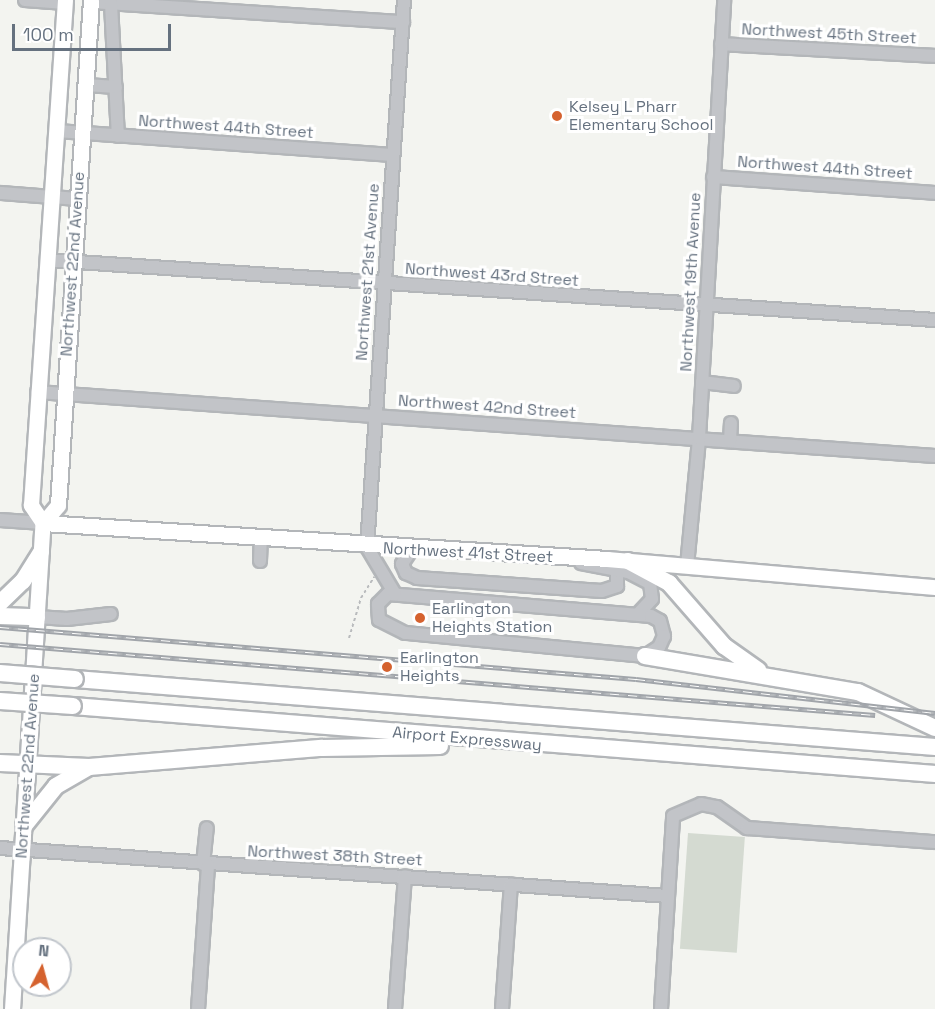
<!DOCTYPE html>
<html>
<head>
<meta charset="utf-8">
<style>
  body { margin:0 }
  #map { position:relative; width:935px; height:1009px; overflow:hidden; background:#f3f4f0; font-family:"Space Grotesk",sans-serif }
  div>[style] { position:absolute }
  [style*='--x'] { left:calc(var(--x)*1px); top:calc(var(--y)*1px); width:calc(var(--w)*1px); rotate:calc(var(--a)*1deg) }
  .green>* { inset:0; background:#d4dad1; transform-origin:0 0 }
  .path>* { height:2px; margin-top:-1px; transform-origin:0; background:repeating-linear-gradient(90deg,#b9bbbd 0 3px,transparent 0 6px) }
  .roads { filter:drop-shadow(2px 0 #b3b6b9) drop-shadow(-2px 0 #b3b6b9) drop-shadow(0 2px #b3b6b9) drop-shadow(0 -2px #b3b6b9) }
  .minor>* { height:12px; margin:-6px; padding:0 6px; transform-origin:6px; border-radius:6px; background:#c2c4c8 }
  .major>* { height:15px; margin:-7.5px; padding:0 7.5px; transform-origin:7.5px; border-radius:7.5px; background:#fff }
  .highway>* { height:16px; margin:-8px; padding:0 8px; transform-origin:8px; border-radius:8px; background:#fff }
  .rail>* { height:5px; margin-top:-2.5px; transform-origin:0; background:repeating-linear-gradient(90deg,#fff 0 9px,#a1a5aa 0 18px); box-sizing:border-box; border-block:2px solid #a1a5aa }
  .bridges { filter:drop-shadow(2px 0 #b2b5b8) drop-shadow(-2px 0 #b2b5b8) drop-shadow(0 2px #b2b5b8) drop-shadow(0 -2px #b2b5b8) }
  .highway-bridge>* { height:16px; margin:-8px; padding:0 8px; transform-origin:8px; border-radius:8px; background:#fff }
  .dots>* { width:16px; height:16px; translate:-50% -50%; box-sizing:border-box; border:3px solid #fff; border-radius:50% }
  span { translate:-50% -50%; white-space:nowrap; text-align:center; line-height:1.15; -webkit-text-stroke:6px #fff; paint-order:stroke }
  .street-label { font-size:16px; color:#65717f }
  .poi-label { font-size:16px; color:#65717f }
  .left { translate:0 -50%; text-align:left }
  .north { position:absolute; left:12px; top:937px; width:60px; height:60px; box-sizing:border-box; background:#fff; border:2px solid #c1c6cc; border-radius:50%; rotate:6deg; font-size:16px; font-weight:700; line-height:24px; text-align:center; color:#65717f }
  .north::after { content:''; display:block; margin:auto; width:21px; height:27px; background:#d5622e; clip-path:polygon(50% 0,100% 100%,50% 72%,0 100%) }
  .scale { position:absolute; left:12px; top:24px; width:159px; height:27px; box-sizing:border-box; border:3px solid #65717f; border-top:0; padding-left:8px; font-size:18px; line-height:21px; white-space:nowrap; color:#65717f; -webkit-text-stroke:4px #fff; paint-order:stroke }
</style>
</head>
<body>
<div id="map">
  <div class="green">
    <i style="left:688px;top:833px;width:57px;height:116px;rotate:4deg"></i>
  </div>
  <div class="path">
    <i style="--x:349;--y:638;--w:42;--a:-73.3"></i>
    <i style="--x:361;--y:598;--w:25;--a:-58"></i>
  </div>
  <div class="roads">
    <div class="minor">
      <i style="--x:25;--y:0;--w:40;--a:4.3"></i>
      <i style="--x:91;--y:2;--w:313;--a:3.7"></i>
      <i style="--x:111;--y:4;--w:132;--a:87"></i>
      <i style="--x:721;--y:44;--w:214;--a:3.2"></i>
      <i style="--x:86;--y:85;--w:30;--a:4"></i>
      <i style="--x:56;--y:131;--w:338;--a:4.1"></i>
      <i style="--x:713;--y:177;--w:223;--a:4.1"></i>
      <i style="--x:0;--y:193;--w:78;--a:4.4"></i>
      <i style="--x:48;--y:260;--w:889;--a:3.87"></i>
      <i style="--x:702;--y:382;--w:32;--a:7"></i>
      <i style="--x:37;--y:392;--w:900;--a:4.08"></i>
      <i style="--x:730;--y:441;--w:18;--a:-87"></i>
      <i style="--x:0;--y:520;--w:43;--a:4"></i>
      <i style="--x:412;--y:549;--w:18;--a:124"></i>
      <i style="--x:402;--y:564;--w:10;--a:66"></i>
      <i style="--x:406;--y:573;--w:12;--a:24"></i>
      <i style="--x:417;--y:578;--w:185;--a:4"></i>
      <i style="--x:602;--y:591;--w:16;--a:-18"></i>
      <i style="--x:617;--y:586;--w:16;--a:-90"></i>
      <i style="--x:260;--y:561;--w:23;--a:-88"></i>
      <i style="--x:581;--y:563;--w:48;--a:10.8"></i>
      <i style="--x:628;--y:572;--w:25;--a:27"></i>
      <i style="--x:650;--y:583;--w:16;--a:83"></i>
      <i style="--x:652;--y:599;--w:21;--a:133"></i>
      <i style="--x:687;--y:566;--w:129;--a:-84.6"></i>
      <i style="--x:699;--y:438;--w:439;--a:-86.7"></i>
      <i style="--x:388;--y:594;--w:264;--a:4.8"></i>
      <i style="--x:651;--y:616;--w:10;--a:29"></i>
      <i style="--x:660;--y:621;--w:16;--a:75"></i>
      <i style="--x:664;--y:636;--w:12;--a:114"></i>
      <i style="--x:659;--y:647;--w:17;--a:147"></i>
      <i style="--x:645;--y:656;--w:241;--a:-174.5"></i>
      <i style="--x:405;--y:633;--w:29;--a:-153"></i>
      <i style="--x:379;--y:620;--w:16;--a:-94"></i>
      <i style="--x:378;--y:604;--w:14;--a:-45"></i>
      <i style="--x:395;--y:594;--w:55;--a:-120.8"></i>
      <i style="--x:367;--y:547;--w:548;--a:-86.13"></i>
      <i style="--x:37;--y:617;--w:30;--a:4"></i>
      <i style="--x:67;--y:619;--w:44;--a:-6.5"></i>
      <i style="--x:0;--y:848;--w:670;--a:4.11"></i>
      <i style="--x:203;--y:864;--w:36;--a:-84"></i>
      <i style="--x:198;--y:1009;--w:144;--a:-86"></i>
      <i style="--x:395;--y:1009;--w:133;--a:-85.7"></i>
      <i style="--x:502;--y:1009;--w:125;--a:-85.9"></i>
      <i style="--x:661;--y:1009;--w:193;--a:-86.4"></i>
      <i style="--x:673;--y:816;--w:30;--a:-23"></i>
      <i style="--x:701;--y:804;--w:16;--a:11"></i>
      <i style="--x:717;--y:807;--w:37;--a:35"></i>
      <i style="--x:747;--y:828;--w:189;--a:4.3"></i>
    </div>
    <div class="major">
      <i style="--x:43;--y:523;--w:565;--a:3.65"></i>
      <i style="--x:607;--y:559;--w:329;--a:4.9"></i>
      <i style="--x:43;--y:523;--w:22;--a:-124"></i>
      <i style="--x:31;--y:505;--w:506;--a:-86.15"></i>
      <i style="--x:12;--y:1009;--w:487;--a:-86.4"></i>
      <i style="--x:43;--y:523;--w:23;--a:-50"></i>
      <i style="--x:58;--y:505;--w:506;--a:-86.26"></i>
    </div>
    <div class="highway">
      <i style="--x:628;--y:561;--w:47;--a:28.2"></i>
      <i style="--x:669;--y:583;--w:84;--a:48.9"></i>
      <i style="--x:724;--y:646;--w:42;--a:35.2"></i>
      <i style="--x:0;--y:603;--w:32;--a:-44"></i>
      <i style="--x:23;--y:581;--w:34;--a:-58"></i>
      <i style="--x:0;--y:616;--w:37;--a:2"></i>
      <i style="--x:645;--y:656;--w:216;--a:9.6"></i>
      <i style="--x:858;--y:692;--w:85;--a:25.1"></i>
      <i style="--x:75;--y:679;--w:863;--a:4.52"></i>
      <i style="--x:73;--y:706;--w:865;--a:4.51"></i>
      <i style="--x:0;--y:763;--w:89;--a:2.6"></i>
      <i style="--x:89;--y:767;--w:234;--a:-4.7"></i>
      <i style="--x:322;--y:748;--w:118;--a:-1"></i>
      <i style="--x:24;--y:826;--w:51;--a:-51.3"></i>
      <i style="--x:56;--y:786;--w:38;--a:-30"></i>
    </div>
  </div>
  <div class="rail">
    <i style="--x:0;--y:627;--w:638;--a:4.67"></i>
    <i style="--x:636;--y:679;--w:301;--a:6.5"></i>
    <i style="--x:0;--y:644;--w:878;--a:4.64"></i>
  </div>
  <div class="bridges">
    <div class="highway-bridge">
      <i style="--x:0;--y:673;--w:75;--a:4.6"></i>
      <i style="--x:0;--y:701;--w:73;--a:3.9"></i>
    </div>
  </div>
  <div class="dots">
    <i style="left:557px;top:116px;background:#d5622e"></i>
    <i style="left:420px;top:618px;background:#d5622e"></i>
    <i style="left:387px;top:667px;background:#d5622e"></i>
  </div>
  <div class="street-label">
    <span style="left:829px;top:34px;rotate:3deg">Northwest 45th Street</span>
    <span style="left:226px;top:127px;rotate:4deg">Northwest 44th Street</span>
    <span style="left:825px;top:168px;rotate:4deg">Northwest 44th Street</span>
    <span style="left:73px;top:264px;rotate:-86deg">Northwest 22nd Avenue</span>
    <span style="left:368px;top:272px;rotate:-86deg">Northwest 21st Avenue</span>
    <span style="left:492px;top:275px;rotate:4deg">Northwest 43rd Street</span>
    <span style="left:691px;top:282px;rotate:-87deg">Northwest 19th Avenue</span>
    <span style="left:487px;top:407px;rotate:4deg">Northwest 42nd Street</span>
    <span style="left:468px;top:553px;rotate:3deg">Northwest 41st Street</span>
    <span style="left:467px;top:739px;rotate:5deg">Airport Expressway</span>
    <span style="left:28px;top:766px;rotate:-86deg">Northwest 22nd Avenue</span>
    <span style="left:335px;top:856px;rotate:3deg">Northwest 38th Street</span>
  </div>
  <div class="poi-label">
    <span class="left" style="left:569px;top:116px">Kelsey L Pharr<br>Elementary School</span>
    <span class="left" style="left:432px;top:618px">Earlington<br>Heights Station</span>
    <span class="left" style="left:400px;top:667px">Earlington<br>Heights</span>
  </div>
  <div class="north">N</div>
  <div class="scale">100 m</div>
</div>
</body>
</html>
